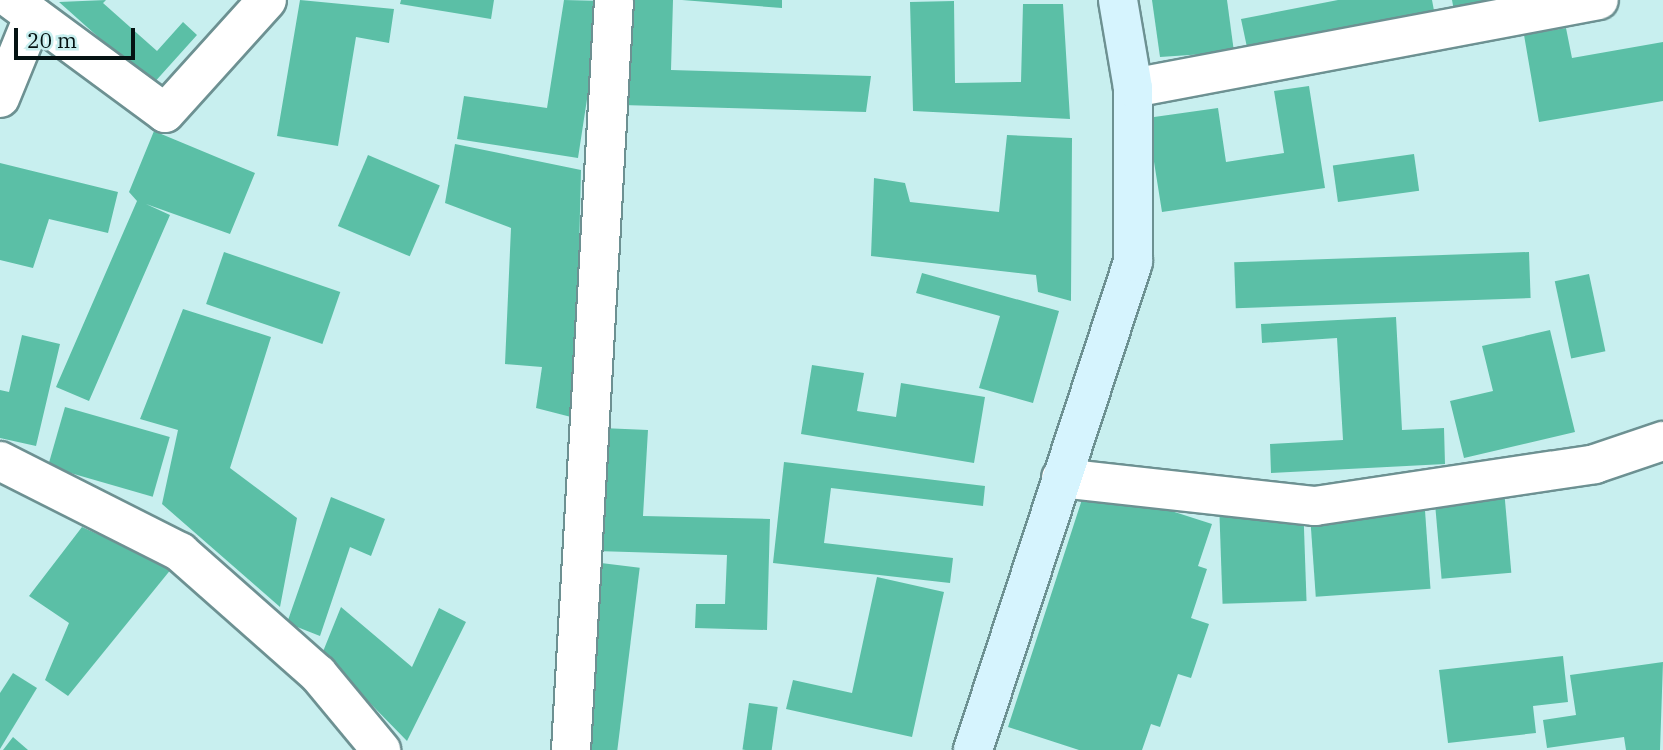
<!DOCTYPE html>
<html>
<head>
<meta charset="utf-8">
<style>
  body { margin:0 }
  #map { position:relative; width:1663px; height:750px; overflow:hidden; background:#c8efef; font-family:"IBM Plex Serif",serif }
  div>[style] { position:absolute }
  [style*='--x'] { left:calc(var(--x)*1px); top:calc(var(--y)*1px); width:calc(var(--w)*1px); rotate:calc(var(--a)*1deg) }
  .building>* { inset:0; background:#5bbfa6; transform-origin:0 0 }
  .roads { filter:drop-shadow(2px 0 #6d9192) drop-shadow(-2px 0 #6d9192) drop-shadow(0 2px #6d9192) drop-shadow(0 -2px #6d9192) }
  .street>* { height:38px; margin:-19px; padding:0 19px; transform-origin:19px; border-radius:19px; background:#fff }
  .secondary>* { height:38px; margin:-19px; padding:0 19px; transform-origin:19px; border-radius:19px; background:#d6f4fe }
  span { translate:-50% -50%; white-space:nowrap; text-align:center; line-height:1.15; -webkit-text-stroke:5px #c8efef; paint-order:stroke }
  .scale { position:absolute; left:14px; top:28px; width:121px; height:32px; box-sizing:border-box; border:4px solid #041212; border-top:0; padding-left:9px; font-size:21px; line-height:24px; white-space:nowrap; color:#041212; -webkit-text-stroke:5px #c8efef; paint-order:stroke }
</style>
</head>
<body>
<div id="map">
  <div class="building">
    <i style="clip-path:polygon(106px 0,103px 3px,157px 51px,183px 22px,197px 35px,152px 85px,59px 2px)"></i>
    <i style="clip-path:polygon(300px 0,394px 9px,389px 43px,356px 37px,338px 146px,277px 136px)"></i>
    <i style="clip-path:polygon(401px 0,494px 0,491px 19px,400px 4px)"></i>
    <i style="clip-path:polygon(564px 0,602px 1px,578px 158px,457px 139px,464px 96px,547px 108px)"></i>
    <i style="clip-path:polygon(625px 0,673px 0,671px 70px,871px 76px,866px 112px,622px 105px)"></i>
    <i style="clip-path:polygon(682px 0,782px 0,782px 8px)"></i>
    <i style="clip-path:polygon(1152px 0,1227px 0,1234px 52px,1160px 57px)"></i>
    <i style="clip-path:polygon(1338px 0,1432px 0,1435px 16px,1248px 52px,1241px 19px)"></i>
    <i style="clip-path:polygon(1452px 0,1501px 0,1454px 11px)"></i>
    <i style="clip-path:polygon(954px 1px,955px 83px,1021px 82px,1023px 4px,1063px 4px,1070px 119px,913px 111px,910px 2px)"></i>
    <i style="clip-path:polygon(1566px 28px,1572px 58px,1663px 42px,1663px 101px,1539px 122px,1524px 35px)"></i>
    <i style="clip-path:polygon(1309px 86px,1325px 188px,1162px 212px,1147px 118px,1218px 108px,1226px 162px,1284px 153px,1274px 91px)"></i>
    <i style="clip-path:polygon(154px 131px,255px 173px,230px 234px,146px 204px,170px 215px,89px 401px,56px 387px,137px 201px,129px 192px)"></i>
    <i style="clip-path:polygon(1007px 135px,1072px 138px,1071px 301px,1038px 292px,1036px 275px,871px 256px,874px 178px,905px 183px,910px 202px,999px 212px)"></i>
    <i style="clip-path:polygon(455px 144px,581px 170px,575px 418px,536px 408px,542px 367px,505px 364px,511px 228px,445px 203px)"></i>
    <i style="left:1414px;top:154px;width:37px;height:82px;rotate:82deg"></i>
    <i style="left:368px;top:155px;width:78px;height:77px;rotate:23deg"></i>
    <i style="clip-path:polygon(0 163px,118px 192px,108px 233px,49px 219px,33px 268px,0 260px)"></i>
    <i style="left:224px;top:252px;width:123px;height:55px;rotate:19deg"></i>
    <i style="left:1529px;top:252px;width:46px;height:295px;rotate:88deg"></i>
    <i style="clip-path:polygon(922px 273px,1059px 311px,1033px 403px,979px 388px,1000px 316px,916px 293px)"></i>
    <i style="left:1589px;top:274px;width:79px;height:35px;rotate:78deg"></i>
    <i style="clip-path:polygon(183px 309px,271px 337px,230px 468px,297px 518px,280px 607px,162px 504px,178px 430px,140px 419px)"></i>
    <i style="clip-path:polygon(1396px 317px,1402px 430px,1444px 428px,1445px 464px,1271px 473px,1270px 444px,1343px 440px,1337px 338px,1262px 343px,1261px 324px)"></i>
    <i style="clip-path:polygon(1550px 330px,1575px 432px,1464px 458px,1450px 401px,1493px 391px,1482px 346px)"></i>
    <i style="clip-path:polygon(22px 335px,60px 344px,36px 446px,0 438px,0 390px,9px 392px)"></i>
    <i style="clip-path:polygon(812px 365px,864px 373px,857px 411px,896px 417px,901px 383px,985px 397px,974px 463px,801px 434px)"></i>
    <i style="left:65px;top:407px;width:109px;height:62px;rotate:16deg"></i>
    <i style="clip-path:polygon(602px 428px,648px 430px,643px 516px,770px 519px,767px 630px,695px 628px,696px 604px,725px 604px,727px 555px,596px 551px)"></i>
    <i style="clip-path:polygon(784px 462px,985px 486px,983px 506px,831px 488px,824px 543px,953px 558px,950px 583px,773px 563px)"></i>
    <i style="clip-path:polygon(1087px 484px,1212px 524px,1198px 566px,1207px 569px,1191px 618px,1209px 624px,1191px 678px,1178px 674px,1160px 727px,1151px 724px,1142px 750px,1079px 750px,1008px 727px)"></i>
    <i style="left:1504px;top:489px;width:84px;height:70px;rotate:85deg"></i>
    <i style="left:1424px;top:496px;width:93px;height:115px;rotate:86deg"></i>
    <i style="clip-path:polygon(331px 497px,385px 519px,371px 556px,350px 547px,320px 636px,287px 623px)"></i>
    <i style="left:1303px;top:500px;width:101px;height:84px;rotate:88deg"></i>
    <i style="clip-path:polygon(82px 527px,172px 568px,68px 696px,45px 680px,69px 623px,29px 596px)"></i>
    <i style="left:601px;top:563px;width:39px;height:188px;rotate:7deg"></i>
    <i style="clip-path:polygon(877px 577px,944px 592px,912px 737px,786px 709px,793px 680px,852px 693px)"></i>
    <i style="clip-path:polygon(341px 607px,412px 667px,439px 608px,466px 622px,407px 741px,322px 654px)"></i>
    <i style="clip-path:polygon(1563px 656px,1568px 702px,1533px 706px,1536px 733px,1448px 743px,1439px 670px)"></i>
    <i style="clip-path:polygon(1663px 662px,1660px 750px,1626px 750px,1624px 737px,1547px 748px,1543px 720px,1576px 715px,1570px 675px)"></i>
    <i style="clip-path:polygon(13px 673px,37px 688px,0 749px,0 693px)"></i>
    <i style="left:749px;top:703px;width:29px;height:47px;rotate:8deg"></i>
    <i style="clip-path:polygon(13px 737px,28px 750px,3px 750px)"></i>
  </div>
  <div class="roads">
    <div class="street">
      <i style="--x:12;--y:0;--w:190;--a:36.4"></i>
      <i style="--x:165;--y:113;--w:152;--a:-47.9"></i>
      <i style="--x:1133;--y:88;--w:474;--a:-10.7"></i>
      <i style="--x:0;--y:98;--w:87;--a:-67.8"></i>
      <i style="--x:0;--y:461;--w:202;--a:26.8"></i>
      <i style="--x:180;--y:552;--w:184;--a:41.5"></i>
      <i style="--x:318;--y:674;--w:99;--a:50.3"></i>
      <i style="--x:1061;--y:478;--w:256;--a:6.3"></i>
      <i style="--x:1315;--y:506;--w:283;--a:-8.5"></i>
      <i style="--x:1595;--y:464;--w:72;--a:-18.7"></i>
      <i style="--x:571;--y:750;--w:751;--a:-86.72"></i>
    </div>
    <div class="secondary">
      <i style="--x:973;--y:750;--w:514;--a:-71.85"></i>
      <i style="--x:1133;--y:262;--w:174;--a:-90"></i>
      <i style="--x:1133;--y:88;--w:89;--a:-99.7"></i>
    </div>
  </div>
  <div class="scale">20 m</div>
</div>
</body>
</html>
